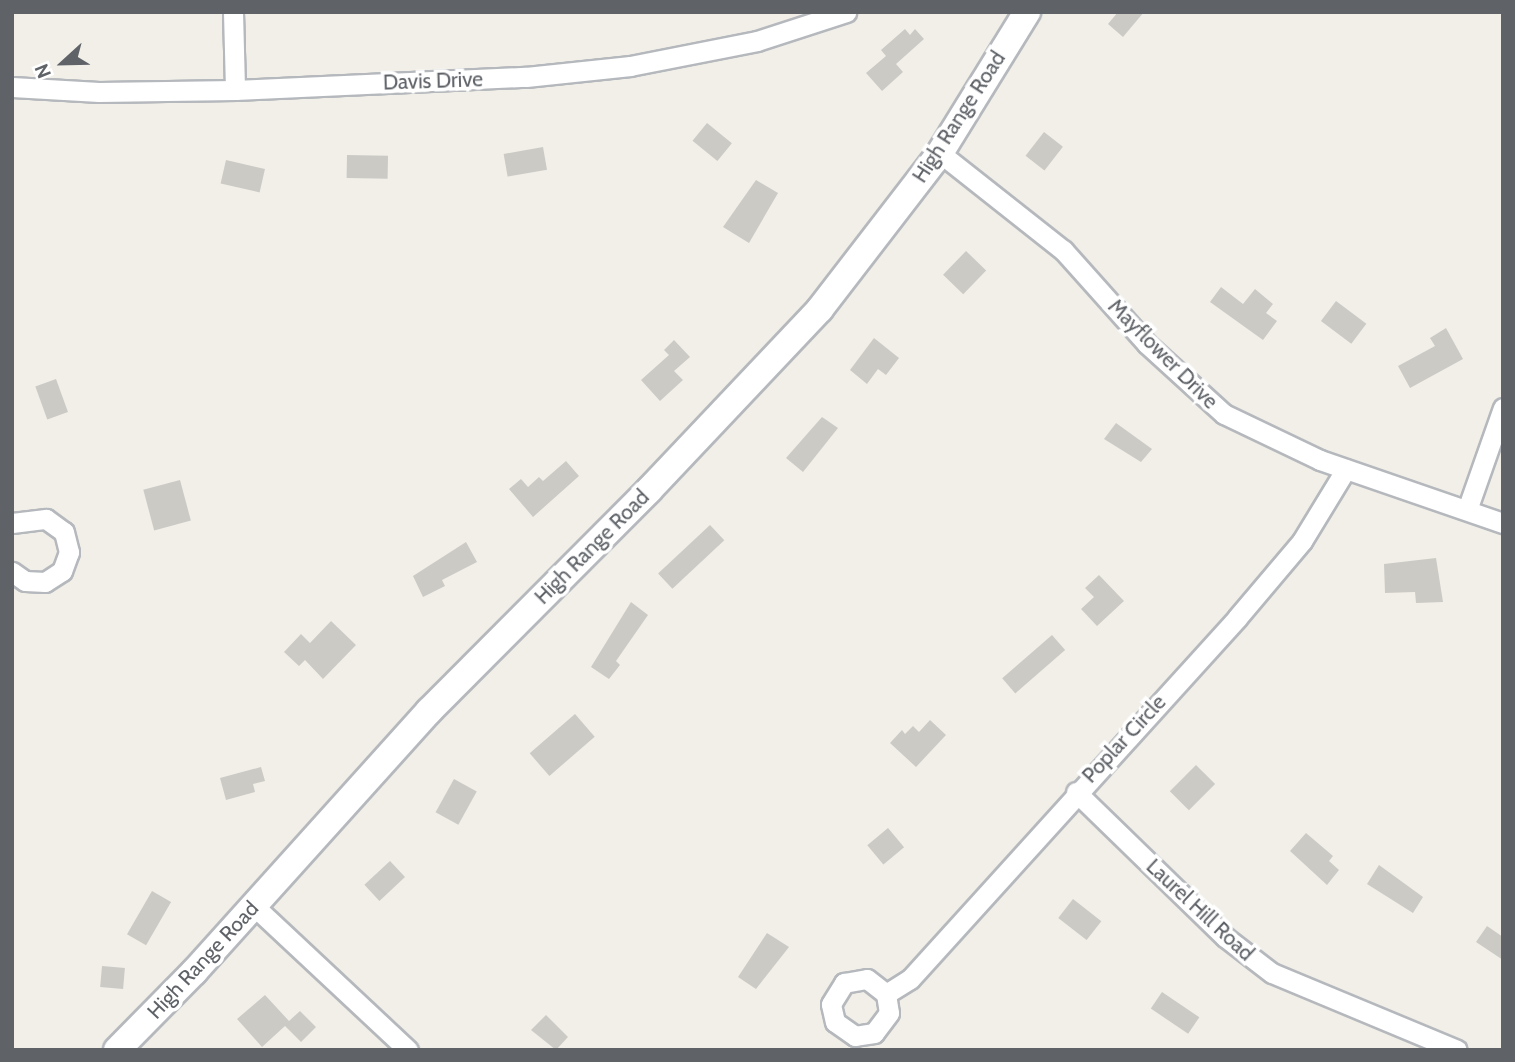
<!DOCTYPE html>
<html>
<head>
<meta charset="utf-8">
<style>
  body { margin:0 }
  #map { position:relative; width:1515px; height:1062px; overflow:hidden; background:#f1efe8; font-family:Cabin,sans-serif }
  div>[style] { position:absolute }
  [style*='--x'] { left:calc(var(--x)*1px); top:calc(var(--y)*1px); width:calc(var(--w)*1px); rotate:calc(var(--a)*1deg) }
  .building>* { inset:0; background:#cccac5; transform-origin:0 0 }
  .roads { filter:drop-shadow(2px 0 #b5b8bc) drop-shadow(-2px 0 #b5b8bc) drop-shadow(0 2px #b5b8bc) drop-shadow(0 -2px #b5b8bc) }
  .street>* { height:19px; margin:-9.5px; padding:0 9.5px; transform-origin:9.5px; border-radius:9.5px; background:#fff }
  .secondary>* { height:26px; margin:-13px; padding:0 13px; transform-origin:13px; border-radius:13px; background:#fff }
  span { translate:-50% -50%; white-space:nowrap; text-align:center; line-height:1.15; -webkit-text-stroke:7px #fff; paint-order:stroke }
  .street-label { font-size:21px; color:#5f6368 }
  .frame { position:absolute; inset:0; border:14px solid #5f6368; pointer-events:none }
  .north { position:absolute; left:28px; top:28px; width:70px; height:70px; -webkit-text-stroke:5px #fff; paint-order:stroke; rotate:248deg; font-size:19px; font-weight:700; line-height:28px; text-align:center; color:#5f6368 }
  .north::after { content:''; display:block; margin:auto; width:24px; height:32px; background:#5f6368; clip-path:polygon(50% 0,100% 100%,50% 72%,0 100%) }
</style>
</head>
<body>
<div id="map">
  <div class="building">
    <i style="clip-path:polygon(1118px 12px,1144px 12px,1123px 37px,1108px 24px)"></i>
    <i style="clip-path:polygon(905px 29px,910px 35px,915px 29px,924px 39px,896px 64px,903px 72px,882px 91px,866px 73px,886px 56px,881px 50px)"></i>
    <i style="left:707px;top:123px;width:32px;height:23px;rotate:39deg"></i>
    <i style="left:1044px;top:132px;width:24px;height:30px;rotate:38deg"></i>
    <i style="left:543px;top:147px;width:23px;height:40px;rotate:80deg"></i>
    <i style="left:347px;top:155px;width:41px;height:23px;rotate:1deg"></i>
    <i style="left:226px;top:160px;width:40px;height:24px;rotate:13deg"></i>
    <i style="clip-path:polygon(756px 180px,778px 193px,749px 243px,723px 227px)"></i>
    <i style="left:966px;top:251px;width:28px;height:33px;rotate:44deg"></i>
    <i style="clip-path:polygon(1221px 287px,1243px 304px,1255px 289px,1273px 304px,1266px 313px,1277px 321px,1263px 340px,1210px 302px)"></i>
    <i style="left:1336px;top:301px;width:38px;height:25px;rotate:37deg"></i>
    <i style="clip-path:polygon(1446px 328px,1463px 359px,1410px 388px,1398px 366px,1435px 346px,1430px 338px)"></i>
    <i style="clip-path:polygon(874px 338px,899px 358px,886px 375px,878px 369px,867px 384px,850px 370px)"></i>
    <i style="clip-path:polygon(674px 340px,690px 357px,674px 371px,683px 380px,660px 401px,641px 380px,669px 355px,664px 350px)"></i>
    <i style="left:56px;top:379px;width:35px;height:22px;rotate:70deg"></i>
    <i style="clip-path:polygon(822px 417px,838px 428px,803px 472px,786px 458px)"></i>
    <i style="clip-path:polygon(1116px 423px,1152px 449px,1141px 462px,1104px 439px)"></i>
    <i style="clip-path:polygon(566px 461px,579px 476px,533px 517px,509px 489px,521px 479px,528px 487px,539px 477px,543px 481px)"></i>
    <i style="left:180px;top:480px;width:42px;height:38px;rotate:75deg"></i>
    <i style="left:710px;top:525px;width:21px;height:71px;rotate:47deg"></i>
    <i style="clip-path:polygon(466px 542px,477px 562px,442px 580px,445px 586px,423px 597px,413px 576px)"></i>
    <i style="clip-path:polygon(1436px 558px,1443px 602px,1416px 603px,1415px 592px,1385px 593px,1384px 564px)"></i>
    <i style="clip-path:polygon(1099px 575px,1124px 601px,1097px 626px,1081px 609px,1094px 597px,1085px 588px)"></i>
    <i style="clip-path:polygon(631px 602px,648px 615px,616px 661px,620px 665px,609px 679px,591px 667px)"></i>
    <i style="clip-path:polygon(331px 621px,356px 645px,323px 679px,305px 660px,299px 666px,284px 652px,301px 634px,310px 643px)"></i>
    <i style="left:1052px;top:635px;width:20px;height:66px;rotate:49deg"></i>
    <i style="left:575px;top:714px;width:30px;height:60px;rotate:49deg"></i>
    <i style="clip-path:polygon(930px 720px,946px 735px,916px 767px,890px 743px,902px 730px,905px 734px,913px 726px,919px 732px)"></i>
    <i style="left:1196px;top:765px;width:27px;height:37px;rotate:45deg"></i>
    <i style="clip-path:polygon(261px 767px,265px 781px,253px 784px,255px 792px,226px 800px,220px 778px)"></i>
    <i style="left:454px;top:779px;width:26px;height:38px;rotate:29deg"></i>
    <i style="left:888px;top:828px;width:25px;height:27px;rotate:50deg"></i>
    <i style="clip-path:polygon(1306px 833px,1333px 856px,1329px 861px,1339px 870px,1327px 885px,1290px 851px)"></i>
    <i style="left:390px;top:861px;width:22px;height:35px;rotate:47deg"></i>
    <i style="clip-path:polygon(1379px 865px,1423px 897px,1413px 913px,1367px 884px)"></i>
    <i style="left:152px;top:891px;width:22px;height:50px;rotate:30deg"></i>
    <i style="left:1073px;top:899px;width:36px;height:24px;rotate:38deg"></i>
    <i style="clip-path:polygon(1487px 926px,1503px 937px,1503px 960px,1476px 942px)"></i>
    <i style="clip-path:polygon(767px 933px,789px 947px,756px 989px,738px 977px)"></i>
    <i style="left:102px;top:966px;width:23px;height:21px;rotate:5deg"></i>
    <i style="left:1162px;top:992px;width:45px;height:20px;rotate:34deg"></i>
    <i style="clip-path:polygon(265px 995px,289px 1021px,300px 1011px,316px 1027px,301px 1042px,285px 1026px,262px 1047px,237px 1019px)"></i>
    <i style="clip-path:polygon(546px 1015px,568px 1037px,556px 1050px,531px 1030px)"></i>
  </div>
  <div class="roads">
    <div class="street">
      <i style="--x:233;--y:12;--w:78;--a:88.5"></i>
      <i style="--x:12;--y:87;--w:87;--a:3.3"></i>
      <i style="--x:99;--y:92;--w:136;--a:-0.8"></i>
      <i style="--x:235;--y:90;--w:291;--a:-2.6"></i>
      <i style="--x:526;--y:77;--w:105;--a:-6"></i>
      <i style="--x:630;--y:66;--w:129;--a:-11.1"></i>
      <i style="--x:757;--y:41;--w:94;--a:-18"></i>
      <i style="--x:940;--y:153;--w:157;--a:38.3"></i>
      <i style="--x:1063;--y:250;--w:126;--a:48.2"></i>
      <i style="--x:1147;--y:344;--w:104;--a:42.3"></i>
      <i style="--x:1224;--y:414;--w:106;--a:25.6"></i>
      <i style="--x:1320;--y:460;--w:194;--a:19"></i>
      <i style="--x:1467;--y:510;--w:108;--a:-70.6"></i>
      <i style="--x:12;--y:523;--w:34;--a:-7"></i>
      <i style="--x:46;--y:519;--w:22;--a:36"></i>
      <i style="--x:64;--y:532;--w:21;--a:76"></i>
      <i style="--x:69;--y:552;--w:20;--a:110"></i>
      <i style="--x:62;--y:571;--w:20;--a:147"></i>
      <i style="--x:45;--y:582;--w:20;--a:-177"></i>
      <i style="--x:25;--y:581;--w:16;--a:-145"></i>
      <i style="--x:1076;--y:792;--w:208;--a:44.2"></i>
      <i style="--x:1225;--y:937;--w:59;--a:37.5"></i>
      <i style="--x:1272;--y:973;--w:200;--a:22.6"></i>
      <i style="--x:254;--y:906;--w:211;--a:43.1"></i>
      <i style="--x:886;--y:994;--w:19;--a:81"></i>
      <i style="--x:889;--y:1013;--w:25;--a:127"></i>
      <i style="--x:874;--y:1033;--w:19;--a:171"></i>
      <i style="--x:855;--y:1036;--w:24;--a:-145"></i>
      <i style="--x:835;--y:1022;--w:18;--a:-103"></i>
      <i style="--x:831;--y:1004;--w:25;--a:-58"></i>
      <i style="--x:844;--y:983;--w:23;--a:-10"></i>
      <i style="--x:867;--y:979;--w:24;--a:38"></i>
      <i style="--x:886;--y:994;--w:28;--a:-32"></i>
      <i style="--x:910;--y:979;--w:487;--a:-47.8"></i>
      <i style="--x:1237;--y:618;--w:101;--a:-49.8"></i>
      <i style="--x:1302;--y:541;--w:84;--a:-58.6"></i>
    </div>
    <div class="secondary">
      <i style="--x:117;--y:1050;--w:110;--a:-45.4"></i>
      <i style="--x:194;--y:972;--w:351;--a:-48"></i>
      <i style="--x:429;--y:711;--w:312;--a:-45.1"></i>
      <i style="--x:649;--y:490;--w:249;--a:-46.6"></i>
      <i style="--x:820;--y:309;--w:197;--a:-52.4"></i>
      <i style="--x:940;--y:153;--w:166;--a:-58.3"></i>
    </div>
  </div>
  <div class="street-label">
    <span style="left:433px;top:81px;rotate:-2deg">Davis Drive</span>
    <span style="left:959px;top:117px;rotate:-57deg">High Range Road</span>
    <span style="left:1163px;top:354px;rotate:45deg">Mayflower Drive</span>
    <span style="left:592px;top:547px;rotate:-45deg">High Range Road</span>
    <span style="left:1124px;top:739px;rotate:-47deg">Poplar Circle</span>
    <span style="left:1200px;top:910px;rotate:43deg">Laurel Hill Road</span>
    <span style="left:203px;top:960px;rotate:-47deg">High Range Road</span>
  </div>
  <div class="frame"></div>
  <div class="north">N</div>
</div>
</body>
</html>
